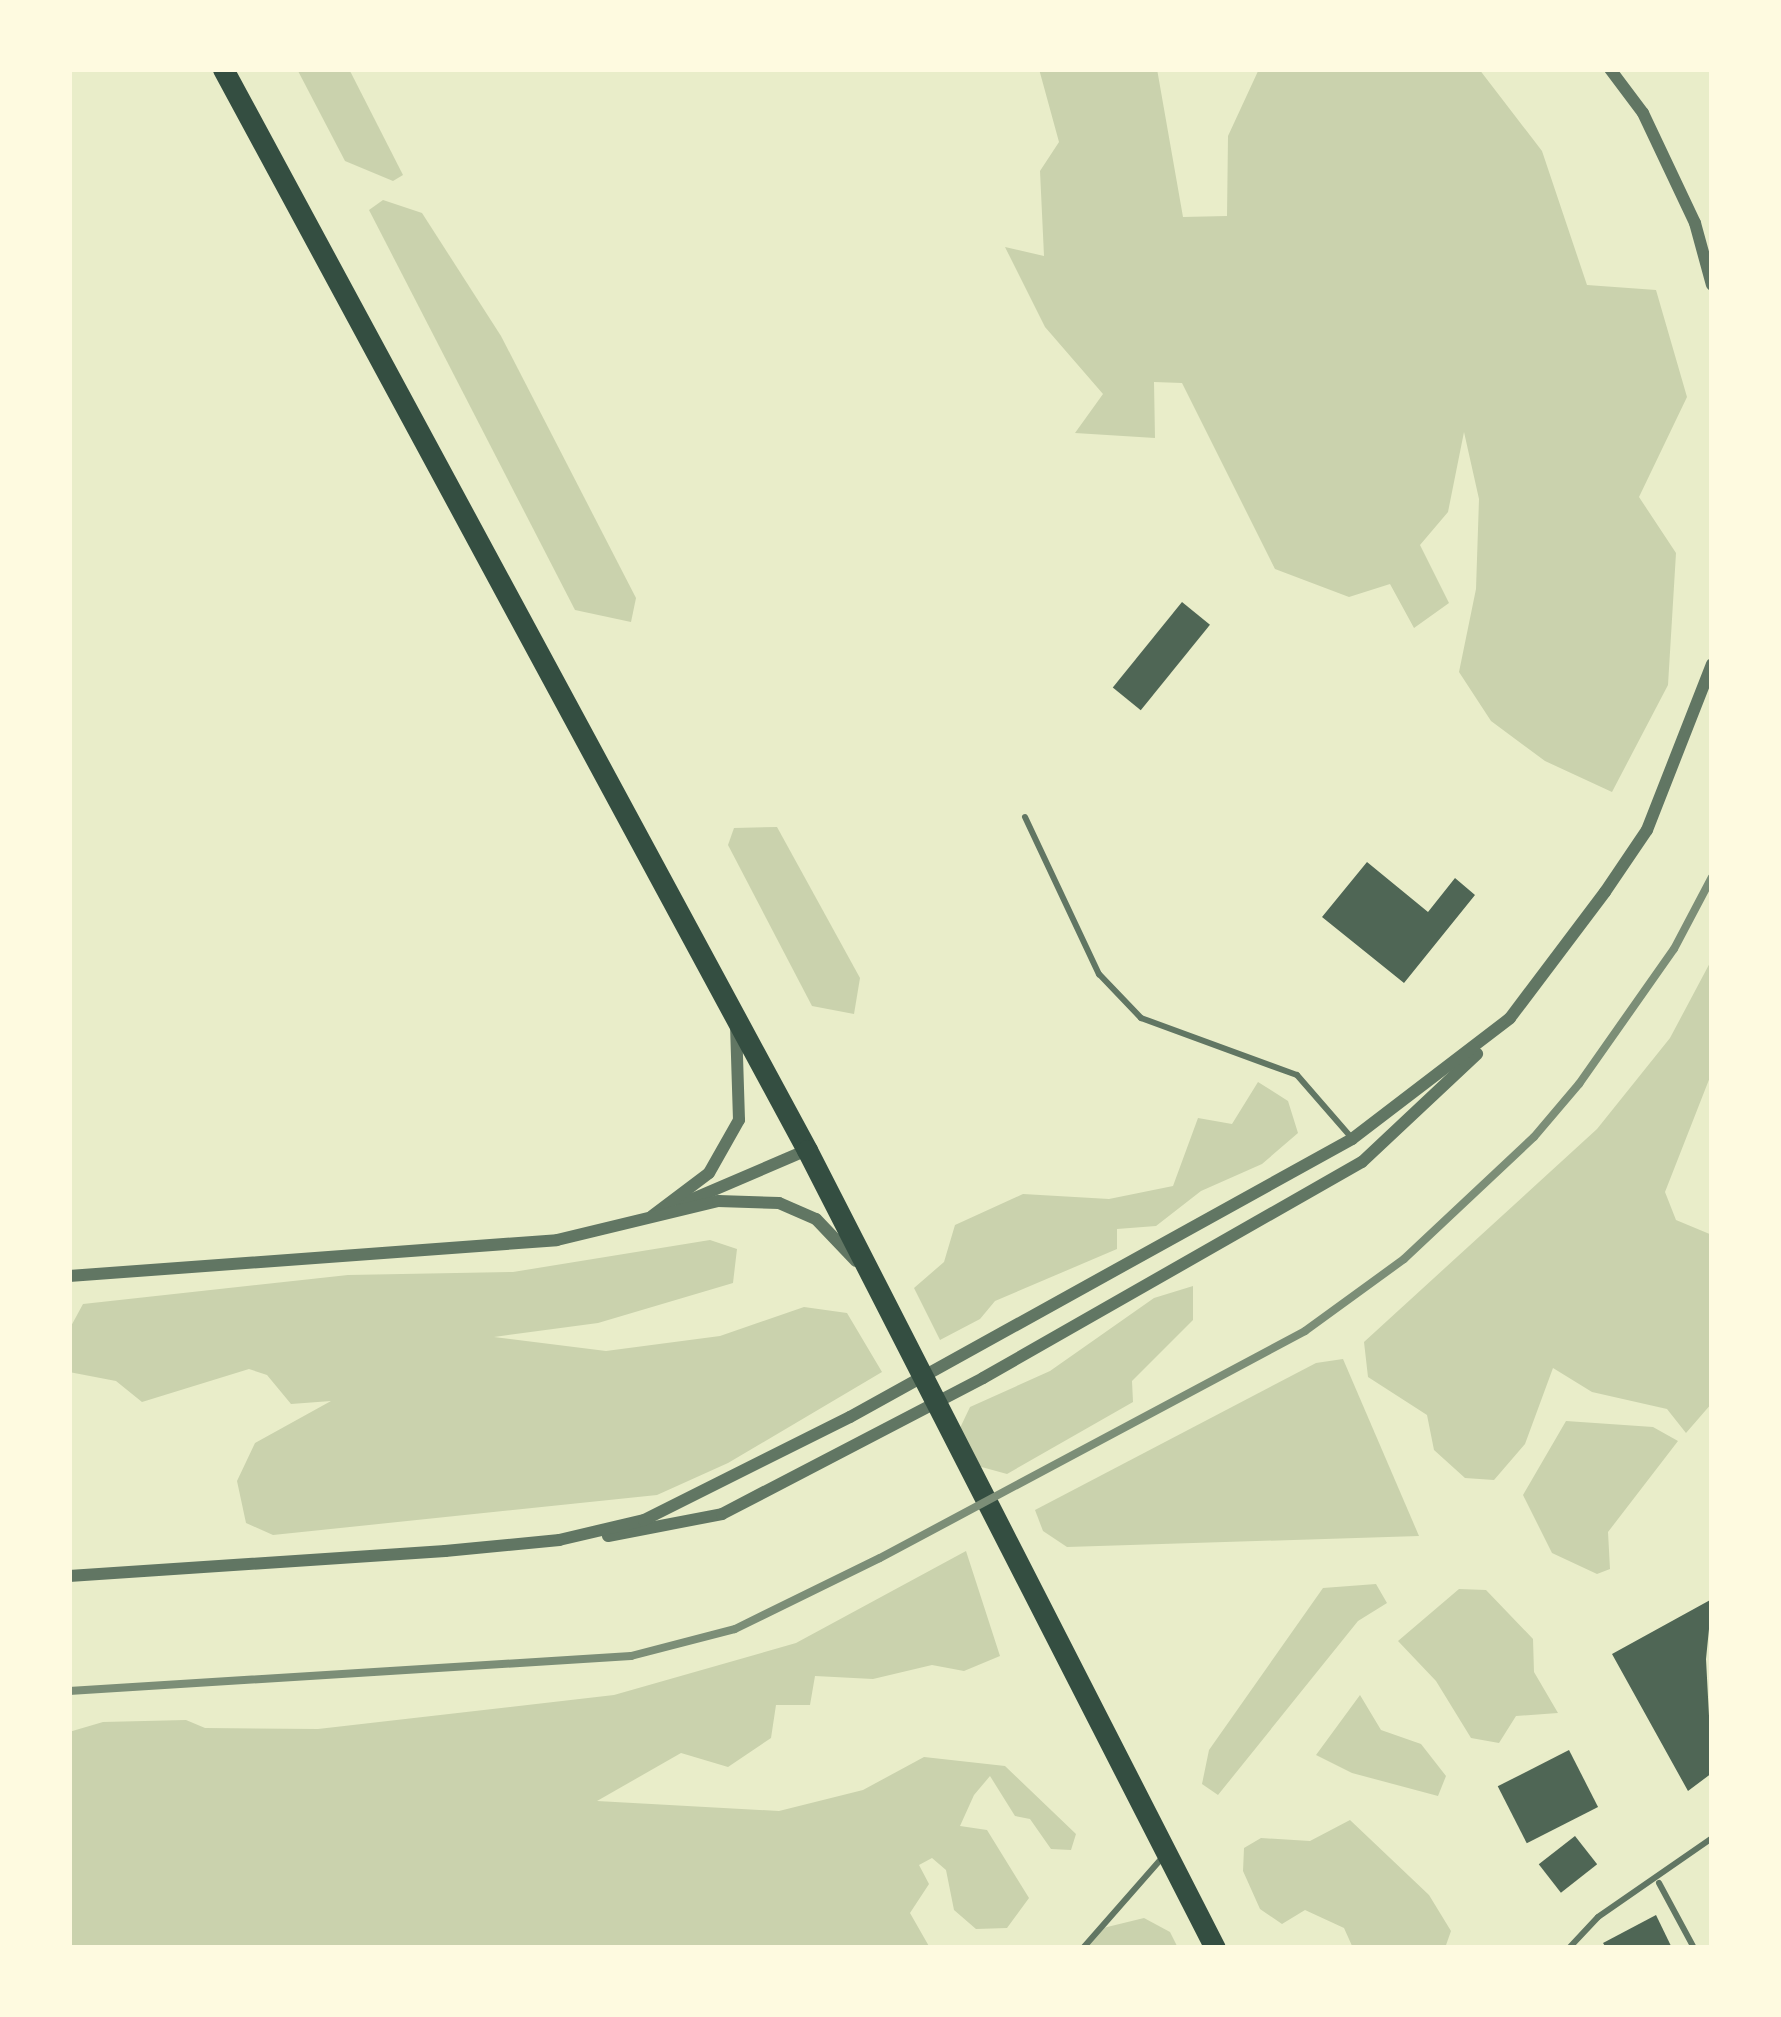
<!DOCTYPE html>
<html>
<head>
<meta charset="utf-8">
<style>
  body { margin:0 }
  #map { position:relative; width:1781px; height:2017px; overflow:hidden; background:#e9edc9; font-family:Inter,sans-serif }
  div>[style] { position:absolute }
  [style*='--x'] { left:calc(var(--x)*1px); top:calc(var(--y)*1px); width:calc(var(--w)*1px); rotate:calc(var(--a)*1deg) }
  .green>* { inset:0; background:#cad2ad }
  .building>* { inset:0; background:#4f6655; transform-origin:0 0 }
  .service>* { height:6px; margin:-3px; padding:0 3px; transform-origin:3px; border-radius:3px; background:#617663 }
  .minor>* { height:12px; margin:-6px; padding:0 6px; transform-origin:6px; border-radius:6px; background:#617663 }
  .trunk>* { height:21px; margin:-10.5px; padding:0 10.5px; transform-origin:10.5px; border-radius:10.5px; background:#344e41 }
  .rail>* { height:8px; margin:-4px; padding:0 4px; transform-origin:4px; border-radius:4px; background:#7c8e77 }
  span { translate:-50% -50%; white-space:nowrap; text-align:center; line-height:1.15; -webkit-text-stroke:10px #fefae0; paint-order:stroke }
  .frame { position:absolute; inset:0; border:72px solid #fefae0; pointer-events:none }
</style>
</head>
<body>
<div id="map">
  <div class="green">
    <i style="clip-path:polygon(297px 69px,349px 69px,403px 175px,393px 181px,345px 161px)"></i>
    <i style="clip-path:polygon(1039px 69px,1157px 69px,1183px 217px,1227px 216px,1228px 136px,1259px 69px,1479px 69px,1542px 151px,1587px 285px,1656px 290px,1687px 397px,1639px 497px,1676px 553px,1668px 685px,1612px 792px,1545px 761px,1491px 721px,1459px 672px,1476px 589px,1479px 499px,1464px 432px,1448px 512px,1420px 545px,1449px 603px,1414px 628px,1390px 584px,1349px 597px,1275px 569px,1182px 383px,1154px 382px,1155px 438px,1075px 433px,1103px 394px,1045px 327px,1005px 247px,1044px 256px,1040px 171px,1059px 142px)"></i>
    <i style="clip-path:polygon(383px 200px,422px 213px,501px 336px,636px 598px,631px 622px,575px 610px,369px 210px)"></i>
    <i style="clip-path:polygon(777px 827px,860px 978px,854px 1014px,812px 1006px,728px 845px,734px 828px)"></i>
    <i style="clip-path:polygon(1712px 959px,1712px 1072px,1665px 1192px,1676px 1220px,1712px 1235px,1712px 1403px,1686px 1433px,1667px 1409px,1592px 1392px,1553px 1368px,1525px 1444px,1494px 1480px,1465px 1478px,1434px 1450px,1427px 1415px,1368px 1377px,1364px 1342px,1597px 1129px,1670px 1038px)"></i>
    <i style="clip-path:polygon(1258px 1082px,1288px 1101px,1298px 1133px,1262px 1164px,1201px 1191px,1156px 1226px,1117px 1229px,1117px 1249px,995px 1301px,980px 1319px,940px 1340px,914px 1288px,944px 1262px,955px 1225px,1023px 1194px,1109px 1199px,1173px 1186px,1198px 1118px,1232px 1124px)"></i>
    <i style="clip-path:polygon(710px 1240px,737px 1249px,733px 1283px,598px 1323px,494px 1337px,606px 1351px,720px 1336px,804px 1307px,847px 1313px,882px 1372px,728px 1463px,657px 1495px,273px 1535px,246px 1523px,237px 1481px,255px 1443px,331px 1401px,291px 1404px,267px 1375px,249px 1369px,142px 1402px,116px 1381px,69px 1372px,70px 1328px,83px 1304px,348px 1275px,513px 1272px)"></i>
    <i style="clip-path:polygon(1193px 1286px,1193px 1320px,1132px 1381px,1133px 1402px,1007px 1474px,978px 1466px,960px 1428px,970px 1407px,1050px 1371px,1154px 1298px)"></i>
    <i style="clip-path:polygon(1343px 1359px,1419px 1536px,1067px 1547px,1043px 1531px,1035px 1510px,1316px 1363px)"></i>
    <i style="clip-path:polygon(1566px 1421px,1653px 1427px,1678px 1441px,1608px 1532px,1610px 1569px,1597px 1574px,1552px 1553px,1523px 1495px)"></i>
    <i style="clip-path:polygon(966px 1551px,1000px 1656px,964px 1671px,932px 1665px,873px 1679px,815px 1676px,810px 1705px,776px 1705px,771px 1738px,728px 1767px,681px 1753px,597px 1801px,779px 1811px,863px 1790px,924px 1757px,1005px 1766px,1076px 1834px,1071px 1850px,1051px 1849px,1030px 1819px,1015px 1816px,990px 1776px,974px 1795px,960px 1826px,987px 1830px,1029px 1898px,1007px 1928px,976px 1929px,954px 1910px,946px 1870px,932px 1858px,919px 1865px,929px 1884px,910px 1913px,930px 1948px,69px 1948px,69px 1732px,103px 1722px,186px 1720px,205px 1728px,318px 1729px,614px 1695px,796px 1643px)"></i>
    <i style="clip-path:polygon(1376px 1584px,1387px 1603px,1358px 1621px,1218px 1795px,1202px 1784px,1209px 1750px,1323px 1588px)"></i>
    <i style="clip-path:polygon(1459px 1589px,1486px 1590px,1533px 1639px,1534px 1672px,1558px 1713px,1516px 1716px,1499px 1743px,1471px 1738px,1436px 1681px,1398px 1641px)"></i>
    <i style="clip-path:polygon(1360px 1695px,1381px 1730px,1421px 1744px,1446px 1776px,1438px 1796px,1352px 1773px,1316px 1755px)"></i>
    <i style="clip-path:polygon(1350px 1820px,1429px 1895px,1451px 1931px,1445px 1948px,1353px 1948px,1344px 1928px,1305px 1910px,1282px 1924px,1260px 1909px,1243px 1871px,1244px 1848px,1261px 1838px,1310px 1841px)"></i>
    <i style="clip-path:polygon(1144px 1918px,1170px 1932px,1178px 1948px,1084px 1948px,1099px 1929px)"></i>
  </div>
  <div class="building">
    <i style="left:1182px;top:602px;width:36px;height:110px;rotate:39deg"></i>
    <i style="clip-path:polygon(1367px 862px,1428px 912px,1455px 878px,1475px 895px,1404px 983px,1322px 917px)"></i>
    <i style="clip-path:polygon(1712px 1599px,1706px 1659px,1712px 1773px,1688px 1791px,1612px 1654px)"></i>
    <i style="left:1569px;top:1750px;width:64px;height:80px;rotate:63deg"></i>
    <i style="left:1575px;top:1836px;width:36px;height:46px;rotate:52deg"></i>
    <i style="clip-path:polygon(1656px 1915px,1672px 1948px,1606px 1948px,1603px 1943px)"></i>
  </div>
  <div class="service">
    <i style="--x:1025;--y:817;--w:174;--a:64.8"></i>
    <i style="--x:1099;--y:974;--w:61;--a:46.3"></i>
    <i style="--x:1141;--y:1018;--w:166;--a:20.1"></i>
    <i style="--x:1297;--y:1075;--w:81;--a:49"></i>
    <i style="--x:1659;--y:1883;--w:74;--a:61.7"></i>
    <i style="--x:1083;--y:1948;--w:120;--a:-48.7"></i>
    <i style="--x:1569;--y:1948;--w:42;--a:-46.9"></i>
    <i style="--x:1598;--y:1917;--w:139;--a:-34.7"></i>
  </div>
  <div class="minor">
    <i style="--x:1610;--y:69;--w:55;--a:53.1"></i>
    <i style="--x:1643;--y:113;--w:122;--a:64.7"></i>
    <i style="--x:1695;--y:223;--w:64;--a:74.7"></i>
    <i style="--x:681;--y:1204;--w:137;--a:-23.2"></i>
    <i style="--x:652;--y:1216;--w:71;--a:-37"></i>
    <i style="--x:709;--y:1173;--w:61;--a:-60.5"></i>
    <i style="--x:739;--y:1120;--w:93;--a:-91.8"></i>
    <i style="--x:69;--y:1276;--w:489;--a:-4.2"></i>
    <i style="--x:557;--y:1240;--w:166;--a:-13.6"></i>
    <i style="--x:718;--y:1201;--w:61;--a:1.9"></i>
    <i style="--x:779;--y:1203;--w:40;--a:23.4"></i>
    <i style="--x:816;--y:1219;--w:58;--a:46.4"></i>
    <i style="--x:608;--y:1536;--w:116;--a:-10.9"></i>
    <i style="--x:722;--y:1514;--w:294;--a:-27.5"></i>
    <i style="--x:983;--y:1378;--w:436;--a:-29.7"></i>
    <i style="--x:1362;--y:1162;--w:158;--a:-43.2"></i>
    <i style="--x:69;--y:1576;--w:377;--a:-3.8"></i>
    <i style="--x:445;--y:1551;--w:115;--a:-5.5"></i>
    <i style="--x:559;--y:1540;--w:87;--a:-13.2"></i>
    <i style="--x:644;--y:1520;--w:230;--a:-26.6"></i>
    <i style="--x:850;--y:1417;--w:574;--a:-28.98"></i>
    <i style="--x:1352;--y:1139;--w:199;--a:-37.4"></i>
    <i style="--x:1510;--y:1018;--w:158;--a:-53"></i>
    <i style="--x:1605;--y:892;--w:75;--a:-55.9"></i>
    <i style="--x:1647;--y:830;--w:178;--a:-68.6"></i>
  </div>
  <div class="trunk">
    <i style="--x:223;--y:69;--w:1229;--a:61.62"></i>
    <i style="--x:807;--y:1150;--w:896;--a:62.92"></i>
  </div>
  <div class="rail">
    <i style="--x:69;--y:1691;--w:563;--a:-3.56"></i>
    <i style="--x:631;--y:1656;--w:107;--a:-14.6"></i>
    <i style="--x:735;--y:1629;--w:161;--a:-26.1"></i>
    <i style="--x:880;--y:1558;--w:482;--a:-28.1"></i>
    <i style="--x:1305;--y:1331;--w:122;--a:-36"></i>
    <i style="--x:1404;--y:1259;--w:178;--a:-43.2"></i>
    <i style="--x:1534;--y:1137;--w:70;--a:-49.7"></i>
    <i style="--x:1579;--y:1084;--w:165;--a:-54.9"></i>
    <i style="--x:1674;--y:949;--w:81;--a:-62.2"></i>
  </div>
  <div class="frame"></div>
</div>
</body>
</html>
